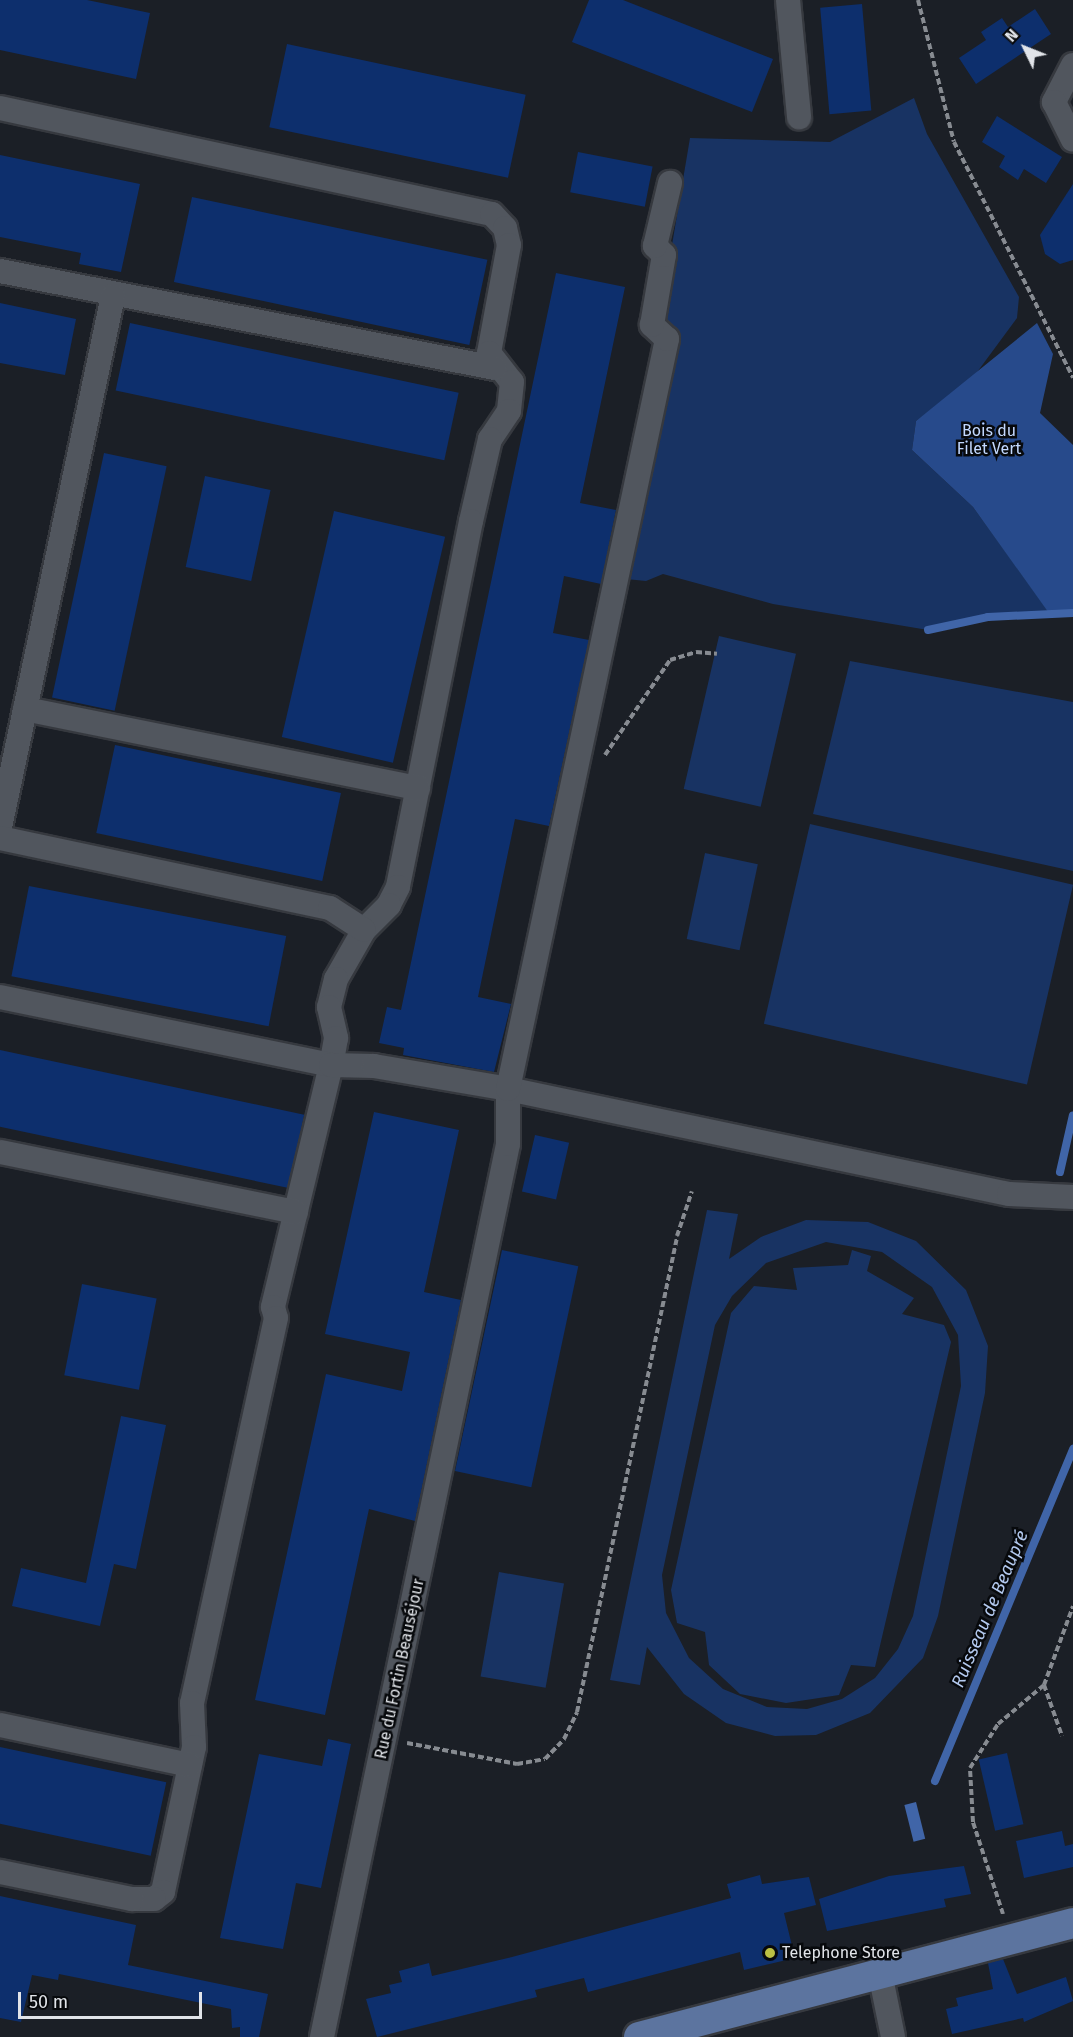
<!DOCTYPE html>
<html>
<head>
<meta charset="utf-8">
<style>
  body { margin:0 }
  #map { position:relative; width:1073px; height:2037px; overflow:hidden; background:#1b1f26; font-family:"Fira Sans",sans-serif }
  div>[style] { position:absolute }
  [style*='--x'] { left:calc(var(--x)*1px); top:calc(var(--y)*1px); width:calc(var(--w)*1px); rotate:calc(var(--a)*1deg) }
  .green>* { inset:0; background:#183363; transform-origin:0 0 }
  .forest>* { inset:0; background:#274a8b }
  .water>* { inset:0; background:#4065a8; transform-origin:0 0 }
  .stream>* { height:8px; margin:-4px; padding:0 4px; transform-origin:4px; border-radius:4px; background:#4065a8 }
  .building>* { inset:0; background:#0d2f6d; transform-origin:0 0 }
  .path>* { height:4px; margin-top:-2px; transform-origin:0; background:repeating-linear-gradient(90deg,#878b91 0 6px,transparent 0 9px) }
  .roads { filter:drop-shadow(2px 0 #36393f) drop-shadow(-2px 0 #36393f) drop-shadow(0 2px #36393f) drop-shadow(0 -2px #36393f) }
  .minor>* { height:24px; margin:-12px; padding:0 12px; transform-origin:12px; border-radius:12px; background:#51565e }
  .major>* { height:30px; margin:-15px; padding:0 15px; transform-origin:15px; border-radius:15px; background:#5c749f }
  .dots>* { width:16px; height:16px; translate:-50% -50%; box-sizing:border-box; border:3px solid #07090c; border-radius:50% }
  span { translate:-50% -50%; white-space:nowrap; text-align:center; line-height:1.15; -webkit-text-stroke:5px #07090c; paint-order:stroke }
  .park-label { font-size:16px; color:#c3d9ff }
  .street-label { font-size:16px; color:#e1e4e9 }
  .poi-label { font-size:16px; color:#e1e4e9 }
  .left { translate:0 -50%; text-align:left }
  .water-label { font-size:18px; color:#b3c9ee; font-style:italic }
  .north { position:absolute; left:995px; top:18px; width:60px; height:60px; -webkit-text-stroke:4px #07090c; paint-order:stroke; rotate:313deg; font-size:16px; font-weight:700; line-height:24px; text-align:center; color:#e1e4e9 }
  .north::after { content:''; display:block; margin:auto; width:21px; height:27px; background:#e1e4e9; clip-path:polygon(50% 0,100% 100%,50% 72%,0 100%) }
  .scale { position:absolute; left:18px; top:1992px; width:184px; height:27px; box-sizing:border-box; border:3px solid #e1e4e9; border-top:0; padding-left:8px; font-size:18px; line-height:21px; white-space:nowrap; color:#e1e4e9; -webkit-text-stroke:4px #07090c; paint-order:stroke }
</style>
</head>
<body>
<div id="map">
  <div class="green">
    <i style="clip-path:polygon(914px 98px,927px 134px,1019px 297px,1017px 318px,972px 379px,916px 421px,912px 450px,973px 507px,1051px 615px,988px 617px,928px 630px,773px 604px,663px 574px,646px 581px,616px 578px,690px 138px,830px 142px)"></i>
    <i style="left:719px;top:636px;width:79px;height:157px;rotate:13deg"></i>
    <i style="clip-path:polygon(850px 661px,1073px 702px,1073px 871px,813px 814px)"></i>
    <i style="left:810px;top:824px;width:270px;height:205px;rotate:13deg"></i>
    <i style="left:705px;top:853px;width:54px;height:88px;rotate:12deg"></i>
    <i style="clip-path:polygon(evenodd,707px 1210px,738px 1214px,729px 1259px,761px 1237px,806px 1220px,868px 1222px,916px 1241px,966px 1290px,988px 1346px,985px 1393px,938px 1616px,923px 1658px,870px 1713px,816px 1735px,775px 1736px,726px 1723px,684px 1694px,647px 1647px,640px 1685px,610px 1680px,707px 1210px,826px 1242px,882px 1252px,932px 1287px,958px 1335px,961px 1386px,913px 1616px,898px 1649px,875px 1678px,842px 1699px,807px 1709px,767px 1707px,723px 1689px,689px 1658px,666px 1613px,662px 1575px,715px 1325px,732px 1296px,766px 1263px,826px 1242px)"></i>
    <i style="clip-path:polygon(852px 1250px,871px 1256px,867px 1271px,914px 1298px,902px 1314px,944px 1325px,951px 1342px,875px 1667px,851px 1665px,839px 1695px,786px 1703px,740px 1694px,709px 1665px,705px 1632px,677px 1623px,671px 1590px,731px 1313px,754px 1286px,797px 1290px,793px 1268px,848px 1265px)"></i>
    <i style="left:499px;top:1572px;width:66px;height:106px;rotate:10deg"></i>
  </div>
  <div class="forest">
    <i style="clip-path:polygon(1037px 323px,1053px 354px,1040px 413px,1073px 445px,1073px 614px,1051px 616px,973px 507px,912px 450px,916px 421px)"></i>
  </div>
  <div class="water">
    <i style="left:916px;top:1802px;width:38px;height:12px;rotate:76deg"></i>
  </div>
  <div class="stream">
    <i style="--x:928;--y:630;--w:61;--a:-12.2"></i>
    <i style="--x:988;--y:617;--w:85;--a:-2.7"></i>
    <i style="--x:1060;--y:1172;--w:58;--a:-77.2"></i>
    <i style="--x:935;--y:1781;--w:360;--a:-67.4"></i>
  </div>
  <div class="building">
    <i style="clip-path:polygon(0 0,87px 0,150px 13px,136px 79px,0 50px)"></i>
    <i style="clip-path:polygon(589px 0,623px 0,773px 59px,752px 112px,572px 42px)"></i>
    <i style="left:862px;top:4px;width:107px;height:42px;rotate:85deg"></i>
    <i style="clip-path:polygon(1035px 9px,1051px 34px,976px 84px,959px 58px,986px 40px,981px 32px,1002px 18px,1008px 27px)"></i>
    <i style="left:287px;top:44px;width:244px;height:85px;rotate:12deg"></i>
    <i style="clip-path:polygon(997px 116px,1062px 157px,1046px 183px,1024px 169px,1018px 180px,999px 167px,1005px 156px,982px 142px)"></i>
    <i style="left:578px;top:152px;width:76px;height:41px;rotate:11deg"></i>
    <i style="clip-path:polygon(0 155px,140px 184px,121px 272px,79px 264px,81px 253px,0 237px)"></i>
    <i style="clip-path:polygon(1073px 184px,1073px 260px,1060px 264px,1045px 254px,1040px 235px)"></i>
    <i style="left:192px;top:197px;width:302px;height:87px;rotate:12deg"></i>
    <i style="clip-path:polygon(556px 273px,625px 287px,580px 503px,616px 510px,601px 584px,564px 576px,553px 633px,589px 640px,549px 826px,515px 819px,478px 997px,511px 1004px,494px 1072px,403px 1055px,404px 1048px,379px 1043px,387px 1007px,401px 1010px)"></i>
    <i style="clip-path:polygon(0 303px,76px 319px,65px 375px,0 363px)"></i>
    <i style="left:130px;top:323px;width:336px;height:69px;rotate:12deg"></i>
    <i style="left:104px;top:453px;width:64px;height:250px;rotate:12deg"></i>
    <i style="left:205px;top:476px;width:67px;height:93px;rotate:12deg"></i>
    <i style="left:334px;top:511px;width:114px;height:232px;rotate:13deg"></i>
    <i style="left:115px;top:745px;width:231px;height:90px;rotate:12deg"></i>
    <i style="left:29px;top:886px;width:262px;height:92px;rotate:11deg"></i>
    <i style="left:0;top:1050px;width:311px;height:75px;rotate:12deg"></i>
    <i style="clip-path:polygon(374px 1112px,459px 1130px,424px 1292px,461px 1300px,415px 1521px,369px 1509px,325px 1715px,255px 1700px,326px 1374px,402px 1391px,410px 1352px,325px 1334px)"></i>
    <i style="left:535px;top:1135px;width:35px;height:58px;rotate:13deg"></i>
    <i style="left:502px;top:1250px;width:78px;height:226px;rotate:12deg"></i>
    <i style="left:82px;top:1284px;width:76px;height:93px;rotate:11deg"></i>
    <i style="clip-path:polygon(121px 1416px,166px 1425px,136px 1569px,114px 1564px,100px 1626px,12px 1606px,21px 1568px,86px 1583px)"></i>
    <i style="clip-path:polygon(328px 1739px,351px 1744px,321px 1888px,296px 1883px,283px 1949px,220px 1938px,259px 1754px,322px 1766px)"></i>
    <i style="left:0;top:1747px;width:170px;height:75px;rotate:12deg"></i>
    <i style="left:1007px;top:1753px;width:73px;height:29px;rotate:77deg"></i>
    <i style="clip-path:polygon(1062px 1831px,1065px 1846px,1073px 1844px,1073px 1867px,1024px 1878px,1016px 1841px)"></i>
    <i style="clip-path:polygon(964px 1866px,971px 1894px,944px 1899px,946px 1907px,827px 1931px,819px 1899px,889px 1876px)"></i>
    <i style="clip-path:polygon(760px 1875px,762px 1884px,809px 1877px,816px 1905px,784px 1913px,795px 1958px,744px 1970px,740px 1952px,588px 1992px,584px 1978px,535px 1990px,537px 1997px,377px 2037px,366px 1999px,391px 1993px,389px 1985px,402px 1982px,399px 1971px,429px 1963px,432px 1976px,512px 1957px,731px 1898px,727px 1884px)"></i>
    <i style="clip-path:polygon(0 1896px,136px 1925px,128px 1965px,268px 1994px,259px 2037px,240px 2037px,240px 2027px,232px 2028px,231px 2009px,59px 1974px,58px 1980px,32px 1975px,21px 2022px,0 2018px)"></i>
    <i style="clip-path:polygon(1003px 1959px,1017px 1994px,1066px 1977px,1073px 2001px,1024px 2022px,1023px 2018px,952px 2034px,946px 2009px,958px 2006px,956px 1998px,993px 1989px,988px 1963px)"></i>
  </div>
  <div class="path">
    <i style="--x:918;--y:0;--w:146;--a:75.8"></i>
    <i style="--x:954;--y:142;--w:264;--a:63.2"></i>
    <i style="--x:605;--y:755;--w:115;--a:-55.6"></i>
    <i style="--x:670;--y:660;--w:27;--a:-17"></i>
    <i style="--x:696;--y:652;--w:21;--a:5"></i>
    <i style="--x:1044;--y:1685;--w:54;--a:70.6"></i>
    <i style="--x:407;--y:1743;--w:112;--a:10.8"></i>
    <i style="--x:517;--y:1764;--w:28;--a:-10"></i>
    <i style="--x:545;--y:1759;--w:28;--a:-46"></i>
    <i style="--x:564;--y:1739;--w:30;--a:-64"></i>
    <i style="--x:577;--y:1712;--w:486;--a:-78.1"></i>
    <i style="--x:677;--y:1236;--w:47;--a:-71.6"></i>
    <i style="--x:1003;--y:1914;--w:97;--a:-108.1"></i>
    <i style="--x:973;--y:1822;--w:54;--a:-93.2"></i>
    <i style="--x:970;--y:1768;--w:52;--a:-57.5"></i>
    <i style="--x:998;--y:1724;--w:60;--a:-40.3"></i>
    <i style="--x:1044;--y:1685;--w:84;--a:-69.8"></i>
  </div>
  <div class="roads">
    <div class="minor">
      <i style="--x:788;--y:0;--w:118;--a:84.6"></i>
      <i style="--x:1073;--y:65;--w:42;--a:117.2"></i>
      <i style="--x:1054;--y:102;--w:42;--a:63.4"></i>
      <i style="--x:0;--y:108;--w:503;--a:12.16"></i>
      <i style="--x:492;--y:214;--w:19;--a:47"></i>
      <i style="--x:505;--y:228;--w:17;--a:77"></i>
      <i style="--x:509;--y:245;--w:110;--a:100.5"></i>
      <i style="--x:489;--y:353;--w:37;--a:52"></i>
      <i style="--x:512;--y:382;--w:29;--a:96"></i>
      <i style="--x:509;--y:411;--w:34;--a:124"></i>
      <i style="--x:490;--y:439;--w:84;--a:103"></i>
      <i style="--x:471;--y:521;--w:373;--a:101.3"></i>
      <i style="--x:398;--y:887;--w:20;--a:117"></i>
      <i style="--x:389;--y:905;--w:35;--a:135"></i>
      <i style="--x:364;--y:930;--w:56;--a:119.7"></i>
      <i style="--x:336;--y:979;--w:29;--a:104"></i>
      <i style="--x:329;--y:1007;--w:32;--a:77"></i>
      <i style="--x:336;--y:1038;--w:27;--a:100"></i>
      <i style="--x:331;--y:1065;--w:249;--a:103.5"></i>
      <i style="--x:273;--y:1307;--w:11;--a:75"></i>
      <i style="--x:276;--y:1318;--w:394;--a:102.3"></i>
      <i style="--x:192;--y:1703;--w:44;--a:87.4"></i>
      <i style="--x:194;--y:1747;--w:148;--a:102.1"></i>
      <i style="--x:163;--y:1892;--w:11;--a:142"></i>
      <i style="--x:154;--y:1899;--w:22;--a:180"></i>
      <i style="--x:132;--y:1899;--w:135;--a:-168.4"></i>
      <i style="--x:0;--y:271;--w:504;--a:11.09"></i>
      <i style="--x:25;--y:709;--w:401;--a:11.4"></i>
      <i style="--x:0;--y:827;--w:543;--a:-77.99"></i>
      <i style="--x:0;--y:838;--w:337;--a:12"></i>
      <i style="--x:330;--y:908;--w:40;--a:32.9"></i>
      <i style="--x:0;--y:997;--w:338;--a:11.6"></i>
      <i style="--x:331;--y:1065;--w:43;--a:1.3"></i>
      <i style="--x:374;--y:1066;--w:136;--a:9.7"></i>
      <i style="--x:508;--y:1089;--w:512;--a:11.84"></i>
      <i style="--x:1009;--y:1194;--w:64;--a:2.7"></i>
      <i style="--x:0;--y:1152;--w:302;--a:11.5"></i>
      <i style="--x:0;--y:1725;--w:194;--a:11.9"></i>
      <i style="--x:880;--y:1973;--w:65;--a:78.5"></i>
      <i style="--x:322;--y:2037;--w:912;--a:-78.23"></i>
      <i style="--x:508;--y:1144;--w:55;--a:-90"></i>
      <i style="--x:508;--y:1089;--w:767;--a:-78.03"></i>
      <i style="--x:667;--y:339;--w:21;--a:-137"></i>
      <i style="--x:652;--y:325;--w:71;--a:-80.3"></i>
      <i style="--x:664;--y:255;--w:13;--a:-135"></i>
      <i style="--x:655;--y:246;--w:65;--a:-76.6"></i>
    </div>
    <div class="major">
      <i style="--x:639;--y:2037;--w:449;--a:-14.7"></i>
    </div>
  </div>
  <div class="dots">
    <i style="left:770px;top:1953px;background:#bbc044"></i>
  </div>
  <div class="park-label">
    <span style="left:989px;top:440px">Bois du<br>Filet Vert</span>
  </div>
  <div class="street-label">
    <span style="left:400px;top:1669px;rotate:-78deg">Rue du Fortin Beauséjour</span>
  </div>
  <div class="poi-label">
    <span class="left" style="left:782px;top:1953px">Telephone Store</span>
  </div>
  <div class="water-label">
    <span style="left:990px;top:1609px;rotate:-67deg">Ruisseau de Beaupré</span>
  </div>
  <div class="north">N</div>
  <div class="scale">50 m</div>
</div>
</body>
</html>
